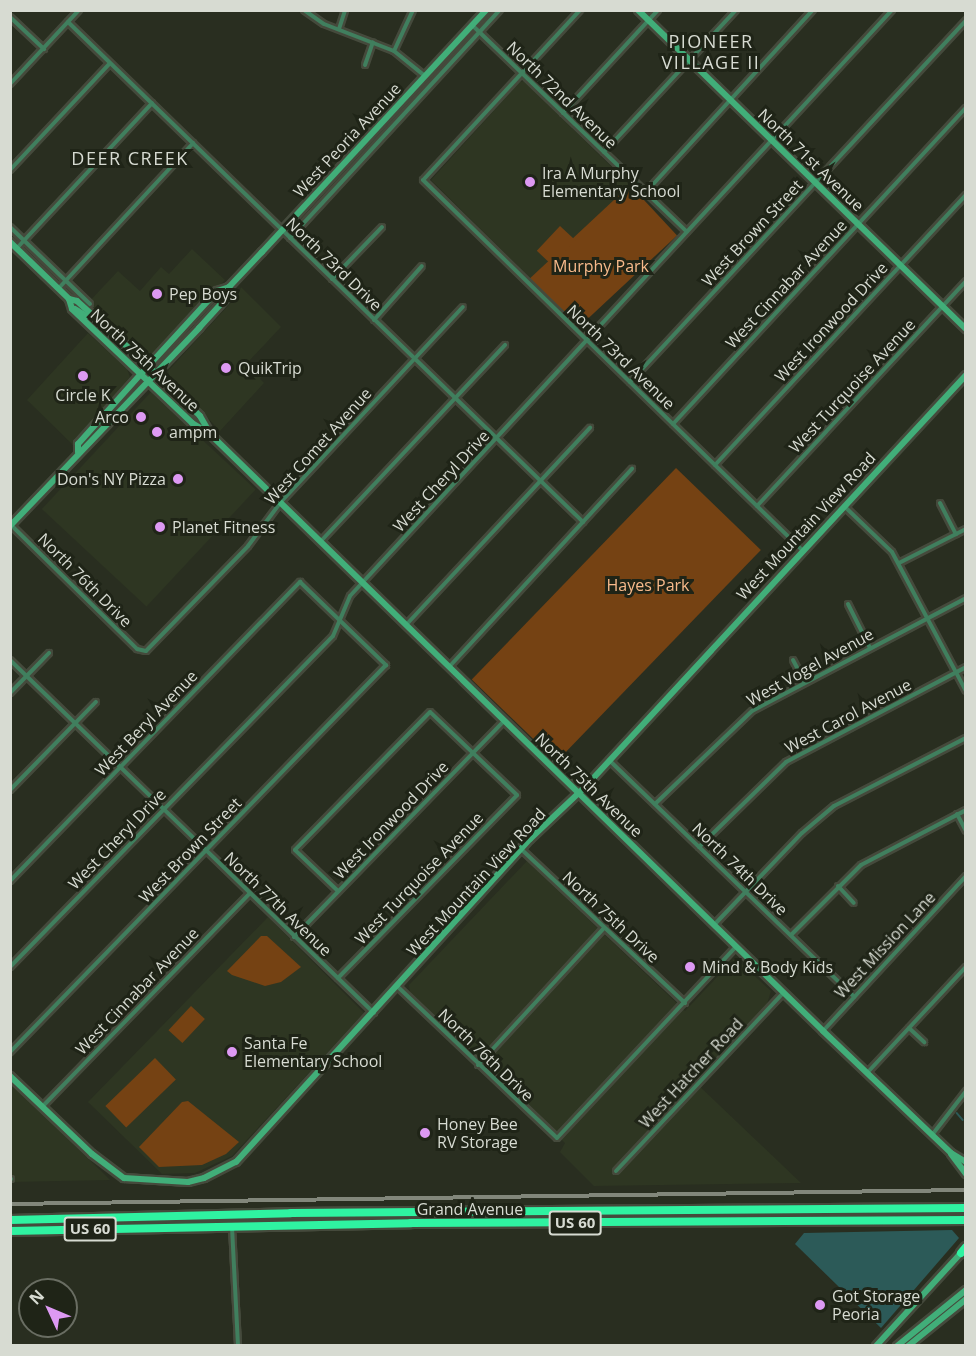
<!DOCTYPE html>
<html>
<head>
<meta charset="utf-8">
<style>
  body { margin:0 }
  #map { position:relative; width:976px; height:1356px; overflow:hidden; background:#292e20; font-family:"Open Sans",sans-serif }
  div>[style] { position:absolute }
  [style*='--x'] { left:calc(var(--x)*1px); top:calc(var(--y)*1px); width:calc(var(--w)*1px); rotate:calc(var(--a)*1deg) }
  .built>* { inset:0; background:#2e3622; transform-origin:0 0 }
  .green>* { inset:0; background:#754213; transform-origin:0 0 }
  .water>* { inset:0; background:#2c5a58 }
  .stream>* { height:1.5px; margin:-0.75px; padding:0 0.75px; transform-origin:0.75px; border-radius:0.75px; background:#2c5a58 }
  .roads { filter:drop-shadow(2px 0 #454a3c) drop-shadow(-2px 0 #454a3c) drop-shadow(0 2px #454a3c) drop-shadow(0 -2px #454a3c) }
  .street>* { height:4px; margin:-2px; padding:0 2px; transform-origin:2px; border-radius:2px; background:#407f5e }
  .secondary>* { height:6px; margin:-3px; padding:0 3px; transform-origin:3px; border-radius:3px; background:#41ae79 }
  .highway>* { height:8px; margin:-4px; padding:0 4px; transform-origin:4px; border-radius:4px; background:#2ff3a1 }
  .rail>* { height:4px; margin-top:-2px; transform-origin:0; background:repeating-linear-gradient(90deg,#1f2417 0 4.5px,#82877b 0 9px); box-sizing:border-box; border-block:2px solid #82877b }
  .dots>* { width:16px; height:16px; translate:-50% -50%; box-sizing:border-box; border:3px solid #1f2417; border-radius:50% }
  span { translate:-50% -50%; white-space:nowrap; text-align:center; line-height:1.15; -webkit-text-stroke:6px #1f2417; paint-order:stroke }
  .shield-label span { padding:2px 4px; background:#1f2417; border:2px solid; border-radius:4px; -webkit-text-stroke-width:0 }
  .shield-label { font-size:15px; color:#d7dbd2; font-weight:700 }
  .street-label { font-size:16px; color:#d7dbd2 }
  .poi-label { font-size:16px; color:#d7dbd2 }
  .left { translate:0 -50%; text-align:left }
  .right { translate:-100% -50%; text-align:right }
  .park-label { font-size:16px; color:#f8ba8b }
  .neighbourhood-label { font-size:18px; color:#d7dbd2; letter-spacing:1.5px }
  .frame { position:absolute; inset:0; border:12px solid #d7dbd2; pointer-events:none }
  .north { position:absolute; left:18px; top:1278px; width:60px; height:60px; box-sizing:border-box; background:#1f2417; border:2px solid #696d62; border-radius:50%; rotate:314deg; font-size:16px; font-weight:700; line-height:24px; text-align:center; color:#d7dbd2 }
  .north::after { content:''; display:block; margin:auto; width:21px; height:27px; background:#dd99f3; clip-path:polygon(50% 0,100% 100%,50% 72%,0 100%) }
</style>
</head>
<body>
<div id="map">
  <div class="built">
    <i style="clip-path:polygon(524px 81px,630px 185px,536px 284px,431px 180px,520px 82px)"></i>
    <i style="clip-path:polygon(192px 249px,225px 280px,150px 356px,143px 356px,86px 305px,118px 271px,140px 291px,161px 267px,169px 274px)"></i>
    <i style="clip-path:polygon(241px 287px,281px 327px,249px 361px,263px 375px,260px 379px,264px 383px,220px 431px,170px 378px,168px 371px,238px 295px)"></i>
    <i style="clip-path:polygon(88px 333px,127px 369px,130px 377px,73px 445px,27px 400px)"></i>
    <i style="left:151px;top:392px;width:143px;height:160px;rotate:43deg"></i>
    <i style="clip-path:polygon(527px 861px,685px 1011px,735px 958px,771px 991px,767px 1004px,695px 1082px,801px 1183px,594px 1186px,560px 1152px,565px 1143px,410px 992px,409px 985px)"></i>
    <i style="clip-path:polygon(268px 917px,364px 1013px,232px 1156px,195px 1173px,162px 1174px,88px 1102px)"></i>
    <i style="clip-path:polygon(10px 1082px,101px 1171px,110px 1180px,11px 1182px)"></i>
  </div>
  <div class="green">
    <i style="left:630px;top:185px;width:69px;height:137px;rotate:47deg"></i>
    <i style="left:560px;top:226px;width:21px;height:34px;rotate:43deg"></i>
    <i style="left:676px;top:468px;width:118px;height:294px;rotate:44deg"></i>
    <i style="clip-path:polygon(261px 936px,267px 936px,301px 967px,281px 982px,265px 986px,232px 975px,227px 971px)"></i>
    <i style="left:191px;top:1006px;width:19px;height:33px;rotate:43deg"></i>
    <i style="left:155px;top:1058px;width:30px;height:69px;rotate:46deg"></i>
    <i style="clip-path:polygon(188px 1101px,239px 1142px,226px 1154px,202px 1165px,159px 1167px,139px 1147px,182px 1102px)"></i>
  </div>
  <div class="water">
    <i style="clip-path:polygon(952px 1230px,959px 1238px,881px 1328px,795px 1244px,804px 1233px)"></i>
  </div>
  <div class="stream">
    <i style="--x:957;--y:1113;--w:9;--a:49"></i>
  </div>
  <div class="roads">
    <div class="street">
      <i style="--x:304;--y:10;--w:24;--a:35"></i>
      <i style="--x:324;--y:24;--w:75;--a:21.1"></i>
      <i style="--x:394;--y:51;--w:40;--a:39"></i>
      <i style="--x:580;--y:10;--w:231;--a:132.7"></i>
      <i style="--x:423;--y:180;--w:531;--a:44.31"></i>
      <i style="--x:10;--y:17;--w:47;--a:43.3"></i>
      <i style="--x:68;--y:22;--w:718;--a:44.15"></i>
      <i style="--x:472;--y:25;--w:298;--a:43.9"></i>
      <i style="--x:339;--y:29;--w:20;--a:-72"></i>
      <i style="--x:394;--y:51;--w:45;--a:-65.1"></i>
      <i style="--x:365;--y:65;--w:24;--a:-71"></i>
      <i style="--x:10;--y:84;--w:101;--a:-47"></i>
      <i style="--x:563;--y:113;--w:140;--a:-47.3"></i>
      <i style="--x:604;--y:152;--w:194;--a:-47.1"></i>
      <i style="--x:10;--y:170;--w:146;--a:-46.9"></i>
      <i style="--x:646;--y:192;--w:247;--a:-47.5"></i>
      <i style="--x:10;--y:227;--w:111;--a:43.9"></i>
      <i style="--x:290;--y:238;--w:310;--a:-47.4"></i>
      <i style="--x:17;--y:248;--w:198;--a:-47"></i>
      <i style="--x:332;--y:279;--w:72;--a:-46.1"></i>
      <i style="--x:58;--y:289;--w:199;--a:-47.2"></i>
      <i style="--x:374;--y:320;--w:72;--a:-48.4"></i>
      <i style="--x:630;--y:382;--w:494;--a:-47.1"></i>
      <i style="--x:673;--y:424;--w:431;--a:-47.2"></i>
      <i style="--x:715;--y:465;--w:369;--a:-47.1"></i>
      <i style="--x:940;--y:503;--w:35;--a:63"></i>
      <i style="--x:757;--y:506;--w:307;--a:-47.1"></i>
      <i style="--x:844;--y:506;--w:66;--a:43.8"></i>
      <i style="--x:892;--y:552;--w:157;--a:62"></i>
      <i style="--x:11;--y:525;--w:177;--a:44.5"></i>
      <i style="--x:137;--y:649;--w:9;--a:13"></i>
      <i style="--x:146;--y:651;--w:146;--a:-45.8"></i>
      <i style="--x:248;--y:546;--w:54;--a:-53.3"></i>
      <i style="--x:280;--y:503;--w:268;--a:-47"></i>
      <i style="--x:321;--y:541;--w:269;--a:-46.8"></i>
      <i style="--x:899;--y:563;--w:75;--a:-26.9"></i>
      <i style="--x:848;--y:604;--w:49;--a:63.4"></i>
      <i style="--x:406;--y:625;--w:270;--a:-47"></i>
      <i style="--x:10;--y:660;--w:507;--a:44.12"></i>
      <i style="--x:793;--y:660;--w:24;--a:62"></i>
      <i style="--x:449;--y:667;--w:270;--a:-47.3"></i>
      <i style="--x:10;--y:693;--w:56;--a:-45.7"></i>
      <i style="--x:609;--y:760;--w:341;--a:44"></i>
      <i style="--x:10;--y:790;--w:123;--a:-45.7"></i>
      <i style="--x:655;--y:804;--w:134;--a:-43.8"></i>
      <i style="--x:752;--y:711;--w:242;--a:-27.8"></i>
      <i style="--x:957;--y:814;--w:19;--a:62"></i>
      <i style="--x:699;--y:847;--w:122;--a:-44.3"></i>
      <i style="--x:786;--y:762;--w:204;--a:-27.8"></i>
      <i style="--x:521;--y:849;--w:225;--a:43.2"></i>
      <i style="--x:10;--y:881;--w:417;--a:-45.9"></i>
      <i style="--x:300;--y:582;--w:120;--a:44"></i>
      <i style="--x:386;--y:665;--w:540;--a:134.17"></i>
      <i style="--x:838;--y:886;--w:23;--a:47"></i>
      <i style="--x:714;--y:925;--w:127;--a:-46.3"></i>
      <i style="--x:802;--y:833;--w:42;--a:-40.2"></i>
      <i style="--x:834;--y:806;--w:148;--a:-27.3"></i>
      <i style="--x:791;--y:935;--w:99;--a:-45"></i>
      <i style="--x:861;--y:865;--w:119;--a:-27.6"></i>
      <i style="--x:294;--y:937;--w:301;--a:-45.8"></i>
      <i style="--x:10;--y:967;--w:462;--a:-45.7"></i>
      <i style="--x:333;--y:636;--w:43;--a:-67"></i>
      <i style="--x:350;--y:596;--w:798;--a:-47.23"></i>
      <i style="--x:338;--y:978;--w:256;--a:-45.6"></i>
      <i style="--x:517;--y:795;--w:120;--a:-136.3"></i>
      <i style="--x:430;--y:712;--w:193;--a:134.4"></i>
      <i style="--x:295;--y:850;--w:59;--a:43.6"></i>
      <i style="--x:398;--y:987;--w:219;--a:43.5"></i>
      <i style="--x:557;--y:1138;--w:262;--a:-46.9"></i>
      <i style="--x:909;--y:1028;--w:21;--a:43"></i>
      <i style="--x:823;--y:1031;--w:211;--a:-47.3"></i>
      <i style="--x:478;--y:1065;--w:186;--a:-47.4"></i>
      <i style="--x:867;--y:1073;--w:145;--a:-47"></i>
      <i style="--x:42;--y:1107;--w:298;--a:-45.8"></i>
      <i style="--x:932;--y:1135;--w:56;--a:-52.3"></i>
      <i style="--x:616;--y:1171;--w:244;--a:-46.8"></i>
      <i style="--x:10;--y:1179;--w:1;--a:0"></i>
      <i style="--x:232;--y:1227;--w:119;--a:87.1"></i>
    </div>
    <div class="secondary">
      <i style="--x:638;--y:10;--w:458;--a:44.2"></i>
      <i style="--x:10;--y:242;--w:82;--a:44"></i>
      <i style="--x:69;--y:299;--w:8;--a:14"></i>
      <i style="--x:77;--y:301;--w:86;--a:42.2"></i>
      <i style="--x:141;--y:359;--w:82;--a:44"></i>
      <i style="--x:200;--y:416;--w:20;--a:60"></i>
      <i style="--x:69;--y:299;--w:10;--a:73"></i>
      <i style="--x:72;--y:309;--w:166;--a:43.5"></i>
      <i style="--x:192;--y:423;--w:21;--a:31"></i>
      <i style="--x:210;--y:434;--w:856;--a:44.24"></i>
      <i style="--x:823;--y:1031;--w:177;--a:43.6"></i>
      <i style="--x:951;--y:1153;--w:17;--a:31"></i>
      <i style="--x:75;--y:309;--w:13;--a:32"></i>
      <i style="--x:86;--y:316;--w:6;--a:-9"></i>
      <i style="--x:78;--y:452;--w:8;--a:-90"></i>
      <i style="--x:78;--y:444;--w:93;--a:-48.1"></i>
      <i style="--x:140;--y:375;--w:114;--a:-47.5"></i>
      <i style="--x:217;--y:291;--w:13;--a:-18"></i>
      <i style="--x:229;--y:287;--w:48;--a:-46.7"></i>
      <i style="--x:262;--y:252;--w:330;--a:-47.2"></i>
      <i style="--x:10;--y:526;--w:274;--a:-46.3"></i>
      <i style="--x:199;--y:328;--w:45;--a:-47.7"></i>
      <i style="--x:229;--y:295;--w:8;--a:-90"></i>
      <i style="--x:10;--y:1076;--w:113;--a:43.6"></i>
      <i style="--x:92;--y:1154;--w:40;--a:37"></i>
      <i style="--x:124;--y:1178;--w:64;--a:3.6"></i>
      <i style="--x:188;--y:1182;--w:16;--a:-14"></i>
      <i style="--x:204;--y:1178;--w:36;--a:-27"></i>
      <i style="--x:236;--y:1162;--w:437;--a:-47.7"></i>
      <i style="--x:530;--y:839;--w:77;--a:-43.4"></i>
      <i style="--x:586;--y:786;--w:560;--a:-47.24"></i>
      <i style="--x:951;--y:1154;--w:25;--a:53"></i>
      <i style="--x:876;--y:1346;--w:126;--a:-47.6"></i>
      <i style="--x:897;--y:1346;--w:89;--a:-39.1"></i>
      <i style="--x:908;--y:1346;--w:75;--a:-39"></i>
    </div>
    <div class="highway">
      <i style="--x:10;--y:1220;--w:281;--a:-1.4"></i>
      <i style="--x:291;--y:1213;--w:675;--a:-0.42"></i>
      <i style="--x:10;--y:1231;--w:401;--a:-1.1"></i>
      <i style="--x:411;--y:1223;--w:555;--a:-0.31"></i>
      <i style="--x:961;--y:1253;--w:8;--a:-50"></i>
    </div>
  </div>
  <div class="rail">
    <i style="--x:10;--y:1204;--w:956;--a:-0.84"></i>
  </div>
  <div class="dots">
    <i style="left:530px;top:182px;background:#dd99f3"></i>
    <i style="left:157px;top:294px;background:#dd99f3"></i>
    <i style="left:226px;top:368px;background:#dd99f3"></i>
    <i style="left:83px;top:376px;background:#dd99f3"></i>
    <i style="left:141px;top:417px;background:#dd99f3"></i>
    <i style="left:157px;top:432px;background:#dd99f3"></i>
    <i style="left:178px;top:479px;background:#dd99f3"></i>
    <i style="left:160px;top:527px;background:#dd99f3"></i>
    <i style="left:690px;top:967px;background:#dd99f3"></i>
    <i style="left:232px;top:1052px;background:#dd99f3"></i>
    <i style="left:425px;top:1133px;background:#dd99f3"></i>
    <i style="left:820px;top:1305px;background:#dd99f3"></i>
  </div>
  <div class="shield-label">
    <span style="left:575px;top:1223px">US 60</span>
    <span style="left:90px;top:1229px">US 60</span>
  </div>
  <div class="street-label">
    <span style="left:562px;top:95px;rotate:44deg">North 72nd Avenue</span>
    <span style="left:347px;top:140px;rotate:-47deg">West Peoria Avenue</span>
    <span style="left:811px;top:160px;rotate:44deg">North 71st Avenue</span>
    <span style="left:752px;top:233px;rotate:-47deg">West Brown Street</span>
    <span style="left:334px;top:264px;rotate:44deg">North 73rd Drive</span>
    <span style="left:786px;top:284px;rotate:-47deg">West Cinnabar Avenue</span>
    <span style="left:831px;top:322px;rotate:-47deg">West Ironwood Drive</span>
    <span style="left:621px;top:357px;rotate:44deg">North 73rd Avenue</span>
    <span style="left:145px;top:360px;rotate:43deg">North 75th Avenue</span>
    <span style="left:852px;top:386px;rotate:-47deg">West Turquoise Avenue</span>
    <span style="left:318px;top:446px;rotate:-48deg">West Comet Avenue</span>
    <span style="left:441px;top:481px;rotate:-47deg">West Cheryl Drive</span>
    <span style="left:806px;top:526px;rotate:-47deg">West Mountain View Road</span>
    <span style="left:85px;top:580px;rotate:45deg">North 76th Drive</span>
    <span style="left:810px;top:667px;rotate:-29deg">West Vogel Avenue</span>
    <span style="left:848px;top:716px;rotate:-28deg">West Carol Avenue</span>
    <span style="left:146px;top:723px;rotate:-46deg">West Beryl Avenue</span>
    <span style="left:589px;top:785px;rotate:44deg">North 75th Avenue</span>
    <span style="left:391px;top:820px;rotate:-46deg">West Ironwood Drive</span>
    <span style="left:117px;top:839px;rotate:-46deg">West Cheryl Drive</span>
    <span style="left:190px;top:850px;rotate:-46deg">West Brown Street</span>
    <span style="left:740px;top:869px;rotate:44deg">North 74th Drive</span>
    <span style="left:419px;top:878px;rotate:-46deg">West Turquoise Avenue</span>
    <span style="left:476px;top:882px;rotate:-47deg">West Mountain View Road</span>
    <span style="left:278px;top:904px;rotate:44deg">North 77th Avenue</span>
    <span style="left:611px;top:917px;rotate:43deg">North 75th Drive</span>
    <span style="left:885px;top:945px;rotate:-47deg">West Mission Lane</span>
    <span style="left:137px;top:991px;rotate:-46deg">West Cinnabar Avenue</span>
    <span style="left:486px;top:1055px;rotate:44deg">North 76th Drive</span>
    <span style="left:691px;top:1073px;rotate:-47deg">West Hatcher Road</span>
    <span style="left:470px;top:1209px">Grand Avenue</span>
  </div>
  <div class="poi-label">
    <span class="left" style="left:542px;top:182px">Ira A Murphy<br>Elementary School</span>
    <span class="left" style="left:169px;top:294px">Pep Boys</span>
    <span class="left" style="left:238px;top:368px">QuikTrip</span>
    <span style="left:83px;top:395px">Circle K</span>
    <span class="right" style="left:129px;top:417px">Arco</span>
    <span class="left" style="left:169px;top:432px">ampm</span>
    <span class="right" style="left:166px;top:479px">Don's NY Pizza</span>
    <span class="left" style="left:172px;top:527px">Planet Fitness</span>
    <span class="left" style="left:702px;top:967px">Mind &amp; Body Kids</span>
    <span class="left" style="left:244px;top:1052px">Santa Fe<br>Elementary School</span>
    <span class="left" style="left:437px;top:1133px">Honey Bee<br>RV Storage</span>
    <span class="left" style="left:832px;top:1305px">Got Storage<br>Peoria</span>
  </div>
  <div class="park-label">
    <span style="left:601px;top:266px">Murphy Park</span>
    <span style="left:648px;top:585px">Hayes Park</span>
  </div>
  <div class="neighbourhood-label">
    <span style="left:711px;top:52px">PIONEER<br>VILLAGE II</span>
    <span style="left:130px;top:158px">DEER CREEK</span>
  </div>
  <div class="frame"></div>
  <div class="north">N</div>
</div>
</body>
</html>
